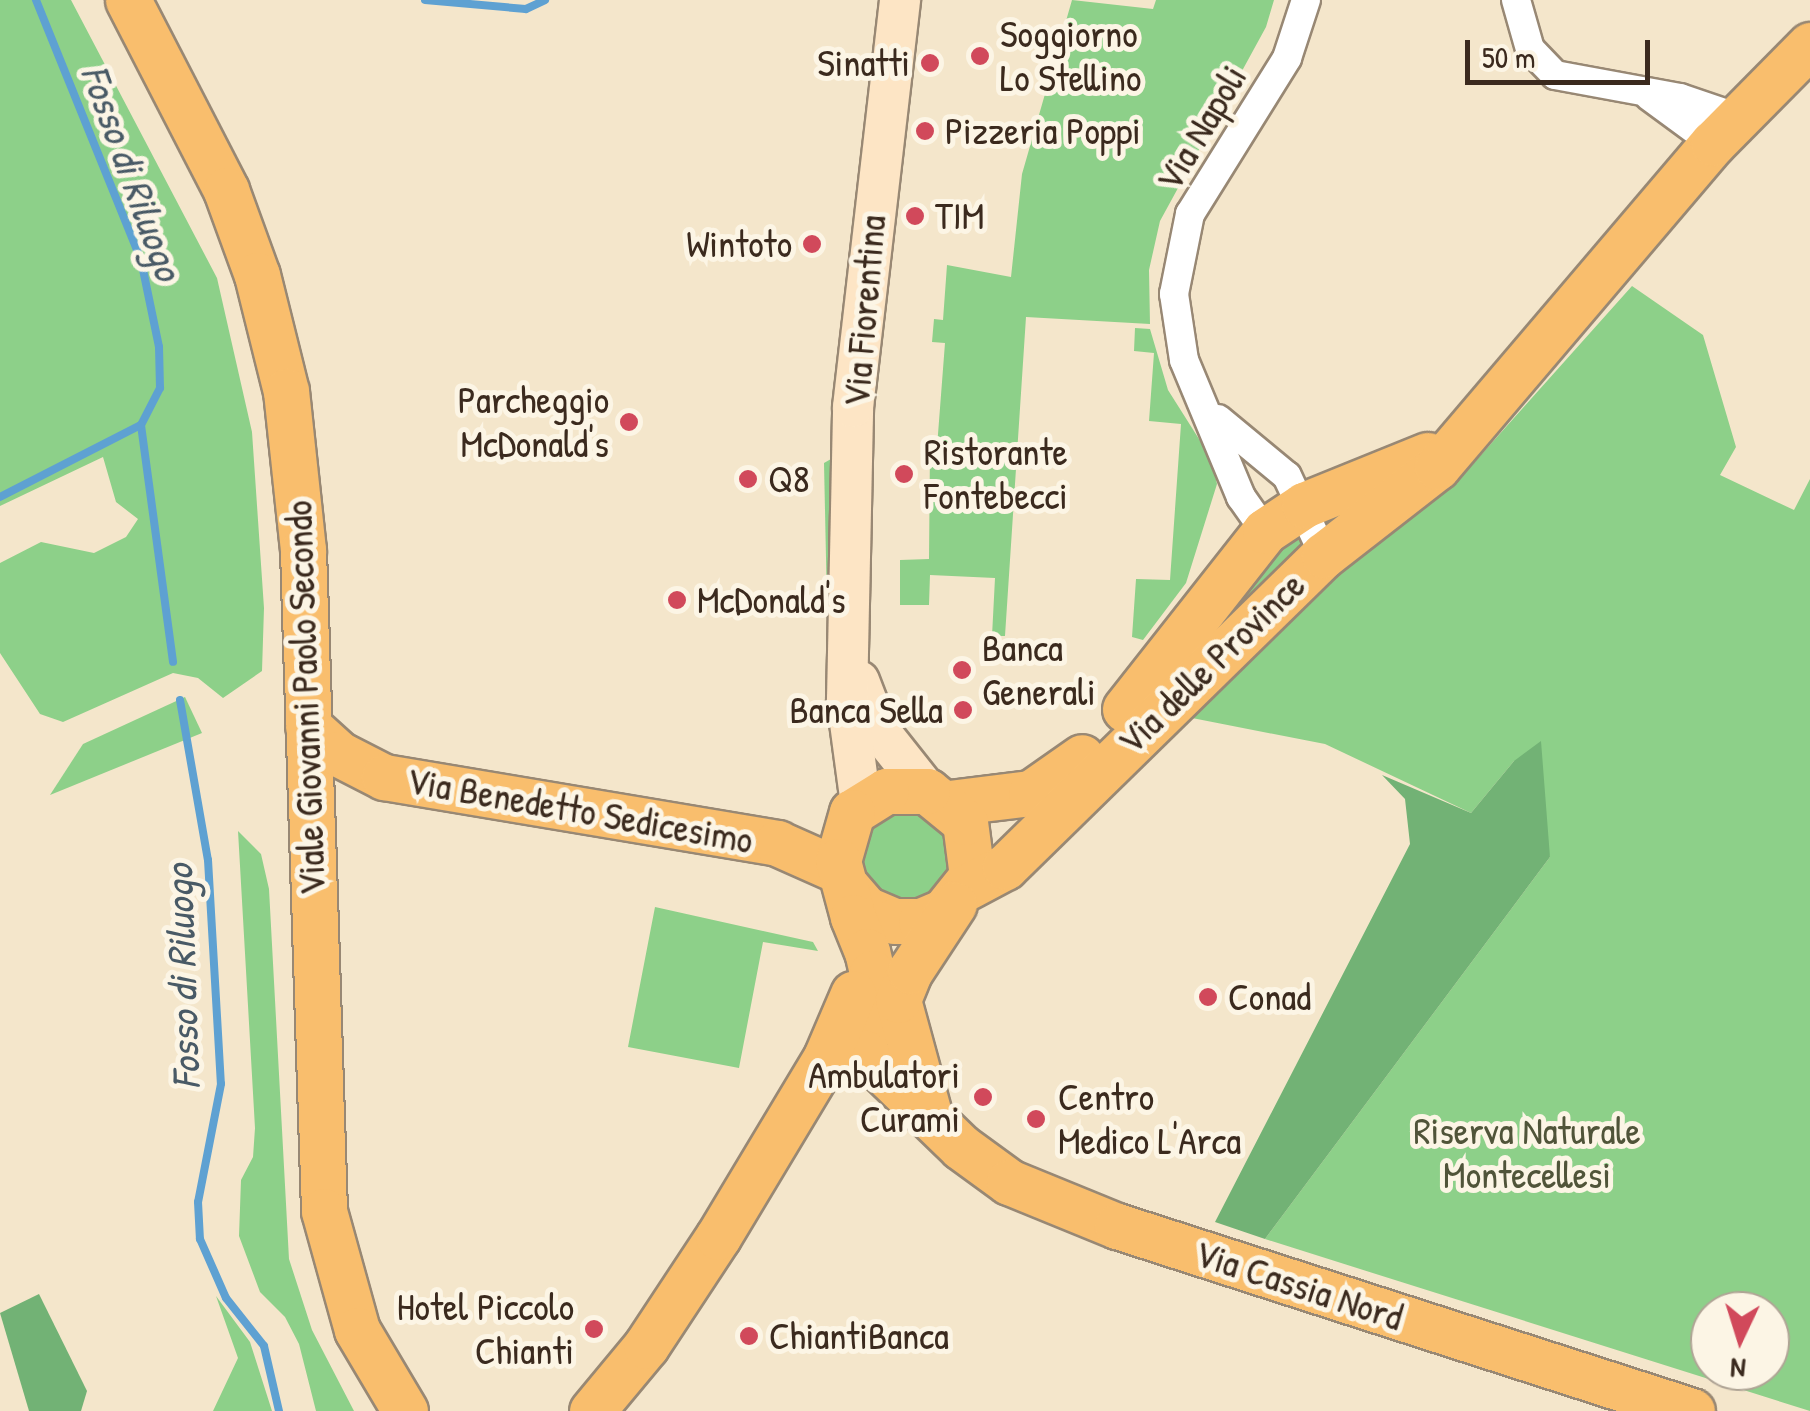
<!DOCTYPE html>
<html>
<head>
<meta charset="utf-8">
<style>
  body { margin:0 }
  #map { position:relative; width:1810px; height:1411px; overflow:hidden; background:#f4e6cb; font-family:"Patrick Hand",sans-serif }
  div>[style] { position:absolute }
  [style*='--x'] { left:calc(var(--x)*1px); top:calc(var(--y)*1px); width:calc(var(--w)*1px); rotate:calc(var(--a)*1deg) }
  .green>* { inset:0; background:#8dd089 }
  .round { border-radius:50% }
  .forest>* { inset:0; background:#72b275 }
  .stream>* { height:8px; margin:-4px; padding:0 4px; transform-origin:4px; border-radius:4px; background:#5ea1d2 }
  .roads { filter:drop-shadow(2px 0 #988874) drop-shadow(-2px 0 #988874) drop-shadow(0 2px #988874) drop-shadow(0 -2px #988874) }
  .street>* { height:28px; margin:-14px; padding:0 14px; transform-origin:14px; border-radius:14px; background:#fff }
  .secondary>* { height:40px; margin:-20px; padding:0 20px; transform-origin:20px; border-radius:20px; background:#fde5c5 }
  .primary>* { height:45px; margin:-22.5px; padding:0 22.5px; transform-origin:22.5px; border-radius:22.5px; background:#f9be6d }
  .dots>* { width:28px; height:28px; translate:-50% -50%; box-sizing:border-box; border:5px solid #fcf5e5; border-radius:50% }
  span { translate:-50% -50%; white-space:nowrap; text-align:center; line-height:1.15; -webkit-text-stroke:10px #fcf5e5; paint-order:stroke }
  .poi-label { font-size:38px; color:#3b2a1e }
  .left { translate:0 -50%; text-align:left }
  .right { translate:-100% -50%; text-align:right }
  .street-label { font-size:38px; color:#3b2a1e }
  .park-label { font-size:38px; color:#505439 }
  .water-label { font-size:40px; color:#495a66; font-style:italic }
  .north { position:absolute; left:1690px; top:1291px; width:100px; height:100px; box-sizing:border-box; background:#fcf5e5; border:2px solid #afa495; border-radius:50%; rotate:184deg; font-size:28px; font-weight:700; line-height:40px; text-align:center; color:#3b2a1e }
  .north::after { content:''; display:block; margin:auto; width:35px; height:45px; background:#d1495b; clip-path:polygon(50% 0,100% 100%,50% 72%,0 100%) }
  .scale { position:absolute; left:1465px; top:40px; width:185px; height:45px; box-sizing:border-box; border:5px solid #3b2a1e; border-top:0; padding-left:12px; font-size:30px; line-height:35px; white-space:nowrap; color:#3b2a1e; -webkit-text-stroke:8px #fcf5e5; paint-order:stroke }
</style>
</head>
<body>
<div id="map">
  <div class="green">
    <i style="clip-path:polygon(0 0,71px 0,217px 278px,252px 432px,264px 608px,262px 671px,223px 698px,198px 678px,173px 673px,63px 722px,40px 714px,0 653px,0 563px,41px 542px,94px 553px,126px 537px,138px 519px,116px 502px,103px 457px,0 506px)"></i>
    <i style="clip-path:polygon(1072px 0,1153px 9px,1156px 0,1274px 0,1266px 27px,1160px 221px,1149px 270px,1150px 324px,1026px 317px,1005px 636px,992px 636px,995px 578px,930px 575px,929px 605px,900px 605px,900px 560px,929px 559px,930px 447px,937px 447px,945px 343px,932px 342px,934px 319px,943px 320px,947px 265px,1011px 277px,1022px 174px)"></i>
    <i style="clip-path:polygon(evenodd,1632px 286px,1703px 335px,1736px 447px,1720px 475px,1794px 510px,1810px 479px,1810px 1411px,1265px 1239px,1550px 857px,1514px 761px,1471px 813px,1325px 744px,1187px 717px,1341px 569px,1464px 474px,1632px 286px,1710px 1311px,1770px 1311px,1770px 1371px,1710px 1371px,1710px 1311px)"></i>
    <i style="clip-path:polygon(1135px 328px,1150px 329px,1168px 390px,1211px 458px,1217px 484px,1186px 583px,1143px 640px,1132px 637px,1136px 579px,1170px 580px,1181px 424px,1149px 421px,1154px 353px,1134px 351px)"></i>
    <i style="clip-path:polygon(831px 459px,834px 459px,827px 605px,824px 463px)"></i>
    <i style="clip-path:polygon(1299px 525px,1310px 544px,1204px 648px,1237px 582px)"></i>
    <i style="clip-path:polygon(185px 697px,202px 733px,50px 795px,83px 744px)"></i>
    <i class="round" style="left:861px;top:809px;width:94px;height:94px"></i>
    <i style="clip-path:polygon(238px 831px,261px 854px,269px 889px,289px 1259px,312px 1330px,354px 1411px,316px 1411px,299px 1344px,285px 1317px,260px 1292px,239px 1236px,241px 1180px,253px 1157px,255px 1128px)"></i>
    <i style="clip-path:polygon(655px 907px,813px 942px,818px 951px,763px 942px,739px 1068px,628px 1047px)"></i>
    <i style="clip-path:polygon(216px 1296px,250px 1342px,272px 1411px,213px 1411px,238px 1358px)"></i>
  </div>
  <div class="forest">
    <i style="clip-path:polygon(1541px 741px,1550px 857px,1265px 1239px,1215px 1222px,1410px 844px,1405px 799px,1382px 775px,1471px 813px,1514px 761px)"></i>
    <i style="clip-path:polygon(39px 1294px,87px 1391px,81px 1411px,29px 1411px,0 1313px)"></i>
  </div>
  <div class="stream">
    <i style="--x:36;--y:0;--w:280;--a:68"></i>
    <i style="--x:141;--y:260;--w:89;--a:78.3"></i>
    <i style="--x:159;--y:347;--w:41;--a:88.6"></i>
    <i style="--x:160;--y:388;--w:42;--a:117.2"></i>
    <i style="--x:141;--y:425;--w:239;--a:82.3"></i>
    <i style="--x:425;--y:0;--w:101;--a:5.1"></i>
    <i style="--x:526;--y:9;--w:21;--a:-25"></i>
    <i style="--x:0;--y:497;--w:158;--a:-27.1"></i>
    <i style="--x:180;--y:700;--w:162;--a:80.1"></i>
    <i style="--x:208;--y:860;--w:224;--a:86.7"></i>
    <i style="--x:221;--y:1084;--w:120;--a:101"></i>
    <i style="--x:198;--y:1202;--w:37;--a:87"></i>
    <i style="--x:200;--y:1239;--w:64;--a:66.2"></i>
    <i style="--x:226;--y:1298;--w:61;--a:51.6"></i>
    <i style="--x:264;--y:1346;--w:67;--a:77"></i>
  </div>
  <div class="roads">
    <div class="street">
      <i style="--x:1516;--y:0;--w:51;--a:74.1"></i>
      <i style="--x:1530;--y:49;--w:36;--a:46"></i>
      <i style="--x:1555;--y:75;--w:127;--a:10.4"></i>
      <i style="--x:1680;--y:98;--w:59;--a:18.7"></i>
      <i style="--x:1649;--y:96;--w:79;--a:36.3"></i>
      <i style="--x:1218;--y:419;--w:89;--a:39.6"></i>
      <i style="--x:1287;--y:476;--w:87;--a:64.9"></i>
      <i style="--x:1265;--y:531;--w:42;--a:-125.2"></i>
      <i style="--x:1241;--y:497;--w:148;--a:-112.6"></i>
      <i style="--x:1184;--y:360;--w:67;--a:-98.6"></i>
      <i style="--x:1174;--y:294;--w:82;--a:-78.7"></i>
      <i style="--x:1190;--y:214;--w:184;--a:-58.1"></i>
      <i style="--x:1287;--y:58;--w:61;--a:-71.9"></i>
    </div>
    <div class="secondary">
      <i style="--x:859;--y:681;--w:50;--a:69"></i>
      <i style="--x:877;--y:728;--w:80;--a:51.6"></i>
      <i style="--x:861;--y:804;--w:105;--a:-97.7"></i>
      <i style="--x:847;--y:700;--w:293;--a:-88.8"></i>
      <i style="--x:853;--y:407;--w:410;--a:-83.4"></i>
    </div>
    <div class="primary">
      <i style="--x:128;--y:0;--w:214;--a:62.7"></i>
      <i style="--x:226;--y:190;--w:90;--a:70"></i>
      <i style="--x:257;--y:275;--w:120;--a:76"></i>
      <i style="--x:286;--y:391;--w:160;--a:83.9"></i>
      <i style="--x:303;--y:550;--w:661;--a:88.18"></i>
      <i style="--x:324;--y:1211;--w:123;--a:74.5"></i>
      <i style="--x:357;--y:1330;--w:94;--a:59.3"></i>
      <i style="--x:1125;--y:709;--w:226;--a:-51.8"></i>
      <i style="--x:1265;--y:531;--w:47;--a:-33.7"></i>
      <i style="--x:1304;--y:505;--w:133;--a:-22.1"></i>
      <i style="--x:308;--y:726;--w:42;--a:42.1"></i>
      <i style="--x:339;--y:754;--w:51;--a:27.1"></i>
      <i style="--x:384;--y:777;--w:399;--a:9.5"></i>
      <i style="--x:777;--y:843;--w:69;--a:24"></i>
      <i style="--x:949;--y:803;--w:83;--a:-7"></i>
      <i style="--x:1031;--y:793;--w:62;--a:-35.2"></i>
      <i style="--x:846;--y:886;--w:30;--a:49"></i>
      <i style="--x:866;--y:909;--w:30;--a:23"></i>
      <i style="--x:894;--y:921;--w:27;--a:0"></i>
      <i style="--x:921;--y:921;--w:25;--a:-23"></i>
      <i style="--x:944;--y:911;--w:45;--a:-51.3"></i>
      <i style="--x:972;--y:876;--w:54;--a:-97.4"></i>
      <i style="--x:965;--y:822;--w:49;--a:-140.8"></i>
      <i style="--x:927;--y:791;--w:41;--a:180"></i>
      <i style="--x:886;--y:791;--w:40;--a:148"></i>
      <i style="--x:852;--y:812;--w:51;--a:105.9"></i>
      <i style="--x:838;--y:861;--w:58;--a:75"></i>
      <i style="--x:853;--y:917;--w:37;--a:68"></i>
      <i style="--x:867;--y:951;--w:23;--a:77"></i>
      <i style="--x:872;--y:973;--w:80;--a:96.5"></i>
      <i style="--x:863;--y:1052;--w:136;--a:44.1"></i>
      <i style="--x:961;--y:1147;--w:59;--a:36.1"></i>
      <i style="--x:1009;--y:1182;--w:117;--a:22.2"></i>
      <i style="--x:1117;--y:1226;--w:604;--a:17.84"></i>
      <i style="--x:967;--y:887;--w:43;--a:-27.8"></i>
      <i style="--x:1005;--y:867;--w:446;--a:-44.4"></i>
      <i style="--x:1324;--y:555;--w:143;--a:-37.9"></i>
      <i style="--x:1437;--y:467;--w:426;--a:-49.6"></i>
      <i style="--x:1713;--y:143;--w:138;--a:-45.3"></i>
      <i style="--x:929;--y:1114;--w:118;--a:-105.2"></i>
      <i style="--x:898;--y:1000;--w:31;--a:-68"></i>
      <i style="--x:910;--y:971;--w:80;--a:-56.7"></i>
      <i style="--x:592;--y:1411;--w:85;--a:-50.3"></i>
      <i style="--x:646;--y:1346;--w:131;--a:-56.6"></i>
      <i style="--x:718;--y:1237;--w:210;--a:-59"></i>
      <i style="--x:826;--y:1057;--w:69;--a:-66.8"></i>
    </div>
  </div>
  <div class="dots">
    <i style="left:980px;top:56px;background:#d1495b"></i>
    <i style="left:930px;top:63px;background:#d1495b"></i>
    <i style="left:925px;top:131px;background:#d1495b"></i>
    <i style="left:915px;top:216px;background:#d1495b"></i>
    <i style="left:812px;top:244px;background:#d1495b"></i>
    <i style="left:629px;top:422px;background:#d1495b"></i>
    <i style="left:904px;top:474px;background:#d1495b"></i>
    <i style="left:748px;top:479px;background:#d1495b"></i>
    <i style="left:677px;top:600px;background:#d1495b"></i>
    <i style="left:962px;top:670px;background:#d1495b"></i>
    <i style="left:963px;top:710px;background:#d1495b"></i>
    <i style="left:1208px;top:997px;background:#d1495b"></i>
    <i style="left:983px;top:1097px;background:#d1495b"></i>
    <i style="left:1036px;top:1119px;background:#d1495b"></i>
    <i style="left:594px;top:1329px;background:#d1495b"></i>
    <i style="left:749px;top:1336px;background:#d1495b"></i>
  </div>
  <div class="poi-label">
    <span class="left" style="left:1000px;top:56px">Soggiorno<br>Lo Stellino</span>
    <span class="right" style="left:910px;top:63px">Sinatti</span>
    <span class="left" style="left:945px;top:131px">Pizzeria Poppi</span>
    <span class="left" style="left:935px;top:216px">TIM</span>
    <span class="right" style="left:792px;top:244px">Wintoto</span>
    <span class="right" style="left:609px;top:422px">Parcheggio<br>McDonald's</span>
    <span class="left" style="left:924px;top:474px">Ristorante<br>Fontebecci</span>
    <span class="left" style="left:768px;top:479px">Q8</span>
    <span class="left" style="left:697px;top:600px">McDonald's</span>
    <span class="left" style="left:982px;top:670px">Banca<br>Generali</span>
    <span class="right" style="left:943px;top:710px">Banca Sella</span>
    <span class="left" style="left:1228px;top:997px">Conad</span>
    <span class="right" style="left:960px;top:1097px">Ambulatori<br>Curami</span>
    <span class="left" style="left:1058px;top:1119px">Centro<br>Medico L'Arca</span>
    <span class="right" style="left:574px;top:1329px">Hotel Piccolo<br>Chianti</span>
    <span class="left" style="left:769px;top:1336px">ChiantiBanca</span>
  </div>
  <div class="street-label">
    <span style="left:1201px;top:128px;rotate:-59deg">Via Napoli</span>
    <span style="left:864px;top:311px;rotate:-85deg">Via Fiorentina</span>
    <span style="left:1211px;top:663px;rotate:-44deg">Via delle Province</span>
    <span style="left:305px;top:698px;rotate:-92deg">Viale Giovanni Paolo Secondo</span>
    <span style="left:580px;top:810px;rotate:10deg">Via Benedetto Sedicesimo</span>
    <span style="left:1299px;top:1285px;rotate:18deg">Via Cassia Nord</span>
  </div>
  <div class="park-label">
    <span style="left:1527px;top:1153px">Riserva Naturale<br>Montecellesi</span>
  </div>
  <div class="water-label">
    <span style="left:133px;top:172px;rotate:70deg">Fosso di Riluogo</span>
    <span style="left:181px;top:977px;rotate:-92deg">Fosso di Riluogo</span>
  </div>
  <div class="north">N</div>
  <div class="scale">50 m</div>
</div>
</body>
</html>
